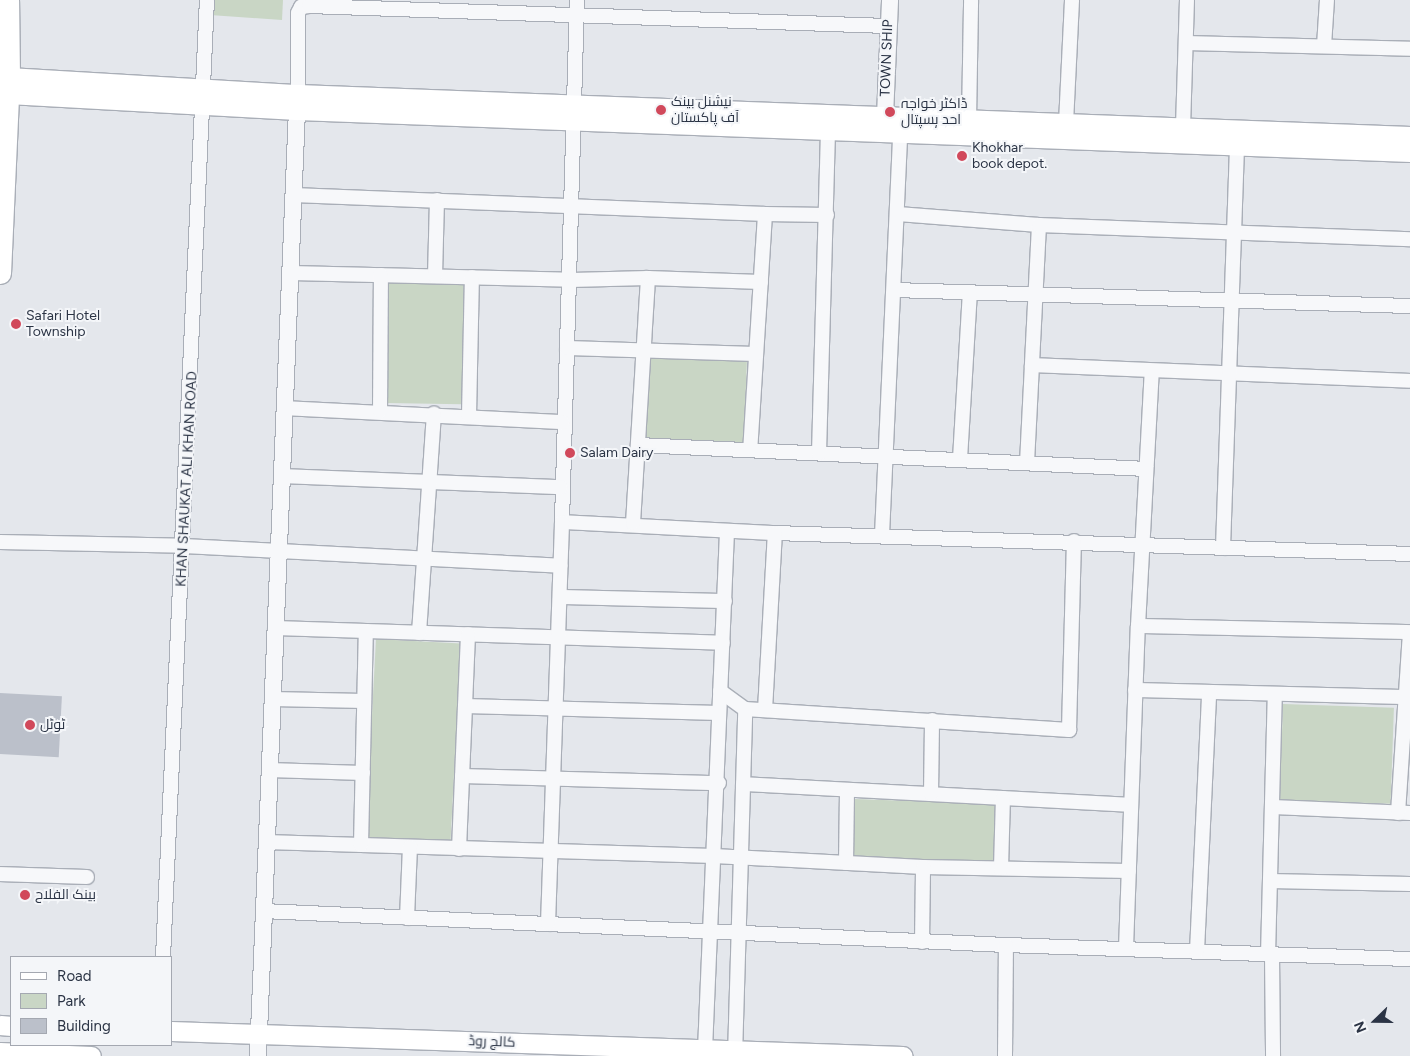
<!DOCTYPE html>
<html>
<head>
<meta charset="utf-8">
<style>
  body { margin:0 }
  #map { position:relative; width:1410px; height:1056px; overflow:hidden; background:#e4e7ec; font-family:Figtree,Cairo,sans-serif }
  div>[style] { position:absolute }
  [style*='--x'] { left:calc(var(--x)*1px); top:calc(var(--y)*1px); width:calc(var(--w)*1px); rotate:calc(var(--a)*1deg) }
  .green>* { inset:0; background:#c9d6c5; transform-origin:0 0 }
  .building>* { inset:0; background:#bbc0ca; transform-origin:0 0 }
  .roads { filter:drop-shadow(1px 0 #a9aeb7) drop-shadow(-1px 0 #a9aeb7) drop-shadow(0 1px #a9aeb7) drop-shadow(0 -1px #a9aeb7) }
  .minor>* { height:14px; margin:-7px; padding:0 7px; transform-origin:7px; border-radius:7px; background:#f7f8fa }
  .tertiary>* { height:16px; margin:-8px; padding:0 8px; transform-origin:8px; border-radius:8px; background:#f7f8fa }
  .secondary>* { height:19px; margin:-9.5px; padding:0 9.5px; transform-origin:9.5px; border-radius:9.5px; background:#fff }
  .primary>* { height:21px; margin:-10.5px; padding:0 10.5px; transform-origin:10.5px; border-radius:10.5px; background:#fff }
  .dots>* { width:14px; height:14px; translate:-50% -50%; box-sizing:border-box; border:2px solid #f4f6f9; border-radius:50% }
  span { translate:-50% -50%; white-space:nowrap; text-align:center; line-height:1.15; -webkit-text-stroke:4px #f4f6f9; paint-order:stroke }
  .street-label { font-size:14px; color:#2b3445 }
  .poi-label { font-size:14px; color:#2b3445 }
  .left { translate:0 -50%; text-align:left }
  .legend { position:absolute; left:10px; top:956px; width:162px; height:90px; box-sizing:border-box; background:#f4f6f9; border:1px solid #a4a8b1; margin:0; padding:6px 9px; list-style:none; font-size:15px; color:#2b3445 }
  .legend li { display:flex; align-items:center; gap:10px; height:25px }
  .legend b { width:25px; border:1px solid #a4a8b1 }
  .north { position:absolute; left:1350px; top:996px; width:50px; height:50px; -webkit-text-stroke:4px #f4f6f9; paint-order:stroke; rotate:248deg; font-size:14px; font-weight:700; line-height:20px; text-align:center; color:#2b3445 }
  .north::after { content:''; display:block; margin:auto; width:18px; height:22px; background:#2b3445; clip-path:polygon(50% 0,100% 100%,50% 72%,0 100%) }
</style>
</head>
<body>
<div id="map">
  <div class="green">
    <i style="clip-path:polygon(211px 0,283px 0,282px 20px,210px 15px)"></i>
    <i style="left:387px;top:283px;width:77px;height:120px;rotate:1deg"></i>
    <i style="left:645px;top:356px;width:102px;height:86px;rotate:2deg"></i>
    <i style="left:376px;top:639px;width:85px;height:200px;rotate:3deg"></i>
    <i style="left:1283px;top:704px;width:111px;height:96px;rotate:2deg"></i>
    <i style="left:855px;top:799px;width:141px;height:61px;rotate:2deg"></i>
  </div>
  <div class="building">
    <i style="left:0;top:693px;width:62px;height:61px;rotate:3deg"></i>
  </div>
  <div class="roads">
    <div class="minor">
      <i style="--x:577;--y:0;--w:522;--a:91.65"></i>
      <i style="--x:562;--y:522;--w:213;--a:3"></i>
      <i style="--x:775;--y:533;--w:635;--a:1.89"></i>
      <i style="--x:1186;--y:43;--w:224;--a:1.5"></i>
      <i style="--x:1324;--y:46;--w:46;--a:-86.3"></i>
      <i style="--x:298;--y:94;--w:81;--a:-90"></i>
      <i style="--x:298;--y:13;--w:7;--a:-63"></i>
      <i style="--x:301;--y:7;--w:8;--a:-7"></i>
      <i style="--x:309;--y:6;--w:579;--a:1.98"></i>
      <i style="--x:969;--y:120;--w:120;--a:-89"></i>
      <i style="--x:1066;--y:123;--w:123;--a:-87.2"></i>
      <i style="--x:1183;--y:127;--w:127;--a:-88.2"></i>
      <i style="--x:294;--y:195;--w:471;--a:2.3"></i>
      <i style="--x:765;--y:214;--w:236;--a:93.6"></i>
      <i style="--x:765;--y:214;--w:62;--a:0.9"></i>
      <i style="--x:898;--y:214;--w:141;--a:4.5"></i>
      <i style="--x:1039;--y:225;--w:140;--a:92.9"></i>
      <i style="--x:1032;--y:365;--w:378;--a:2.4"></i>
      <i style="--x:1039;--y:225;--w:371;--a:2.2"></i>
      <i style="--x:291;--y:273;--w:280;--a:1.4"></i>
      <i style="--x:571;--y:280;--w:77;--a:-1.5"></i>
      <i style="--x:648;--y:278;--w:245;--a:93.5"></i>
      <i style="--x:435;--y:276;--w:76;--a:-88.5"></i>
      <i style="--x:648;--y:278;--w:113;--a:2"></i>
      <i style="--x:894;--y:290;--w:516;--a:1.78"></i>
      <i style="--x:567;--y:348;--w:189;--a:1.8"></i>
      <i style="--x:285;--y:408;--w:278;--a:2.9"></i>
      <i style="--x:380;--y:411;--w:136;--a:-89.6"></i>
      <i style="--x:469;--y:416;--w:139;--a:-88.8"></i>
      <i style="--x:638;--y:445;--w:509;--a:2.7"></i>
      <i style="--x:819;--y:453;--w:325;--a:-88.4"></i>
      <i style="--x:960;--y:459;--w:167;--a:-86.6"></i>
      <i style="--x:1027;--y:463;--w:98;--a:-87.1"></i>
      <i style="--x:282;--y:476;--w:279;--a:2.3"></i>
      <i style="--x:882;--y:535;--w:403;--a:-87.4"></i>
      <i style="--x:0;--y:542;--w:184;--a:1.2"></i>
      <i style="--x:184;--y:546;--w:377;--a:3"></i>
      <i style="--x:1223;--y:548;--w:411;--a:-88"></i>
      <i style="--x:560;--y:597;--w:165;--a:1.4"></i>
      <i style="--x:1138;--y:626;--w:272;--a:1.3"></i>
      <i style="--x:275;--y:628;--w:448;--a:1.9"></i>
      <i style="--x:419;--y:633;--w:220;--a:-86.1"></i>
      <i style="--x:1135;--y:690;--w:270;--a:1.5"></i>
      <i style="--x:720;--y:691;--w:31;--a:36"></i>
      <i style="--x:745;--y:709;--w:325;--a:3.7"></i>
      <i style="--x:1069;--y:730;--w:189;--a:-88.5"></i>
      <i style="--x:272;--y:699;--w:92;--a:1.2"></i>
      <i style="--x:465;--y:706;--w:254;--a:1.6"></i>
      <i style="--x:765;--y:710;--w:177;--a:-86.8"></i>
      <i style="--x:269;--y:770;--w:94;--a:1.8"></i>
      <i style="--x:462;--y:776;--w:257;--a:1.6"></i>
      <i style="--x:743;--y:784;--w:388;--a:3.1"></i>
      <i style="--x:931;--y:794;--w:74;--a:-89.2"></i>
      <i style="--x:1273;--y:807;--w:137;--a:2.5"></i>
      <i style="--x:1398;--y:813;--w:179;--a:-86.2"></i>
      <i style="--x:266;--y:842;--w:448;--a:1.8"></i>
      <i style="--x:714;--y:856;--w:209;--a:3"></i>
      <i style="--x:923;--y:867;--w:206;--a:1.1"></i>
      <i style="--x:361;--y:845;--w:214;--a:-88.7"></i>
      <i style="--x:459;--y:849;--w:215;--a:-87.6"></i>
      <i style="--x:846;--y:863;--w:73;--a:-89.2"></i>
      <i style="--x:1001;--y:868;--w:70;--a:-88.4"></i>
      <i style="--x:0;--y:874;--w:87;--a:2"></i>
      <i style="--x:1270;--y:881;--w:140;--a:1.2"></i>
      <i style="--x:263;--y:911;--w:744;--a:2.62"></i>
      <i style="--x:1006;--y:945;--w:404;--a:2"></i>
      <i style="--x:407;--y:918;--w:71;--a:-87.6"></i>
      <i style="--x:548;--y:924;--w:402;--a:-88"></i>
      <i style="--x:922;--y:942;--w:75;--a:-89.2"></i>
      <i style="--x:1126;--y:948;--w:322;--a:-87.9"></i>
      <i style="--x:1138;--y:626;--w:255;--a:-86.9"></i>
      <i style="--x:1197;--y:951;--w:259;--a:-87.3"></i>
      <i style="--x:1268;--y:955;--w:260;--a:-88.5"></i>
      <i style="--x:1272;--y:955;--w:101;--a:89.4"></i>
      <i style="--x:163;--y:957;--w:958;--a:-87.37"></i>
      <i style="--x:705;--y:1050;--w:519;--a:-87.57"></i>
      <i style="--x:735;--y:1056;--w:347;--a:-88.3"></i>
      <i style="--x:1005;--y:1056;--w:111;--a:-89.5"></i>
    </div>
    <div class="tertiary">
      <i style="--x:885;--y:116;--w:116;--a:-87.5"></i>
      <i style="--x:258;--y:1056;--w:947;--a:-87.64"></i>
    </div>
    <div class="secondary">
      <i style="--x:9;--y:77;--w:289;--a:3.4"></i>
      <i style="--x:298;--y:94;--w:1113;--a:2.16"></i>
      <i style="--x:8;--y:94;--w:289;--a:3.2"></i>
      <i style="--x:297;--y:110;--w:1114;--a:2.16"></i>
      <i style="--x:0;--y:1025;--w:11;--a:5"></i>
      <i style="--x:171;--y:1031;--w:732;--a:1.96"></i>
      <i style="--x:0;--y:1052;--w:91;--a:2.5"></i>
    </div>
    <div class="primary">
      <i style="--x:0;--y:273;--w:196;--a:-87.4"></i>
      <i style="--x:9;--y:77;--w:77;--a:-90.7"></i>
    </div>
  </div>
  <div class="dots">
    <i style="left:661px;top:110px;background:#d1495b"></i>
    <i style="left:890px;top:112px;background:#d1495b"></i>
    <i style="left:962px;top:156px;background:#d1495b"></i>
    <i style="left:16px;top:324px;background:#d1495b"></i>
    <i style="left:570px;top:453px;background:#d1495b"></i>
    <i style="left:30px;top:725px;background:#d1495b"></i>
    <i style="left:25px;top:895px;background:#d1495b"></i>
  </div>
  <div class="street-label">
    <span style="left:887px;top:58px;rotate:-88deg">TOWN SHIP</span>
    <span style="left:187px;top:479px;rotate:-87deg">KHAN SHAUKAT ALI KHAN ROAD</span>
    <span style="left:492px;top:1042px;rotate:2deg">کالج روڈ</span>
  </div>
  <div class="poi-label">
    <span class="left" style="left:671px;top:110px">نیشنل بینک<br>آف پاکستان</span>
    <span class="left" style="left:901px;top:112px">ڈاکٹر خواجہ<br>احد ہسپتال</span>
    <span class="left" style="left:972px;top:156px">Khokhar<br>book depot.</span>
    <span class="left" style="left:26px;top:324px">Safari Hotel<br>Township</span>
    <span class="left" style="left:580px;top:453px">Salam Dairy</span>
    <span class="left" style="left:40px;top:725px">ٹوٹل</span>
    <span class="left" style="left:35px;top:895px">بینک الفلاح</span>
  </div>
  <ul class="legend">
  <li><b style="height:6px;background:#fff"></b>Road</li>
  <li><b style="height:14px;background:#c9d6c5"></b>Park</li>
  <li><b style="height:14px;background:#bbc0ca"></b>Building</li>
  </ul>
  <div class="north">N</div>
</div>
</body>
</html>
